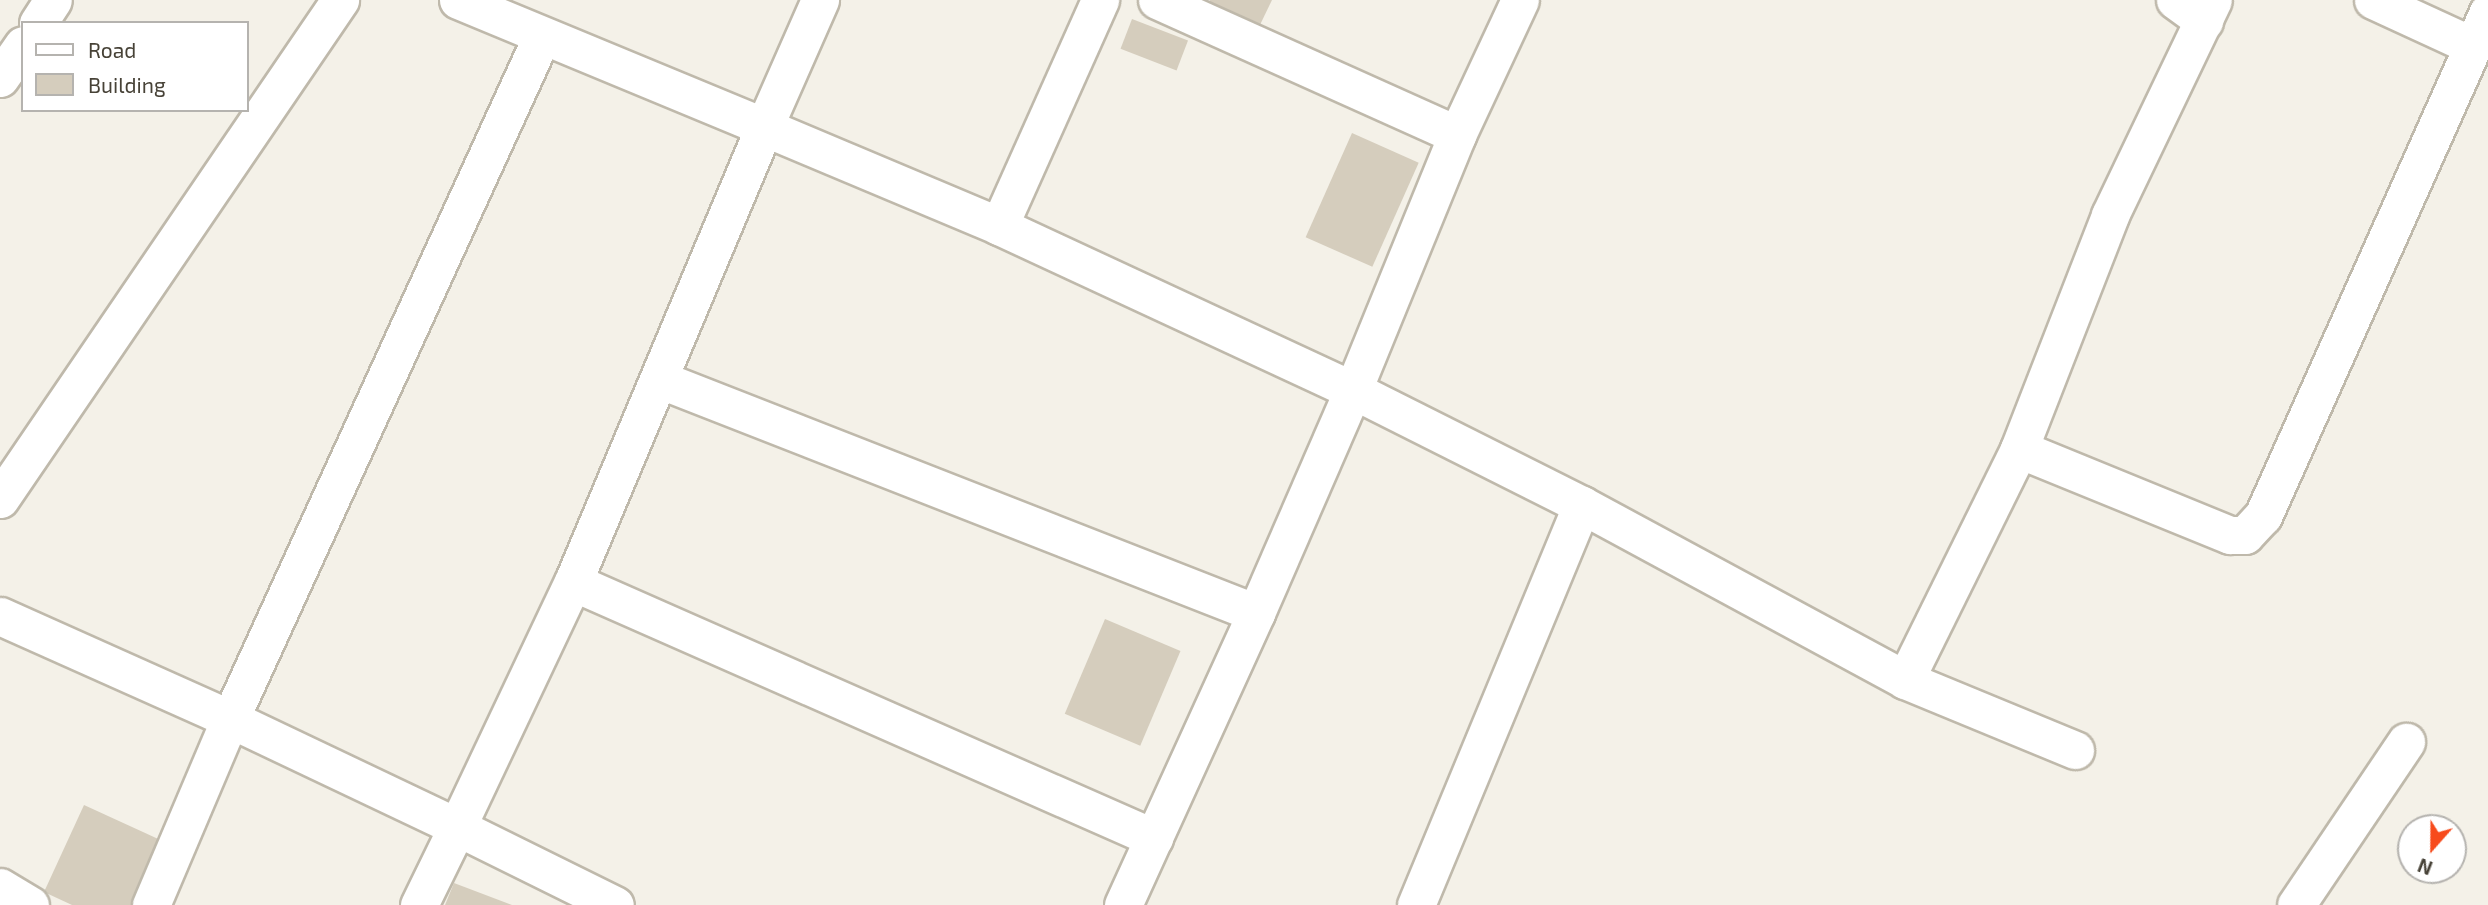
<!DOCTYPE html>
<html>
<head>
<meta charset="utf-8">
<style>
  body { margin:0 }
  #map { position:relative; width:2488px; height:905px; overflow:hidden; background:#f4f1e8; font-family:"Exo 2",sans-serif }
  div>[style] { position:absolute }
  [style*='--x'] { left:calc(var(--x)*1px); top:calc(var(--y)*1px); width:calc(var(--w)*1px); rotate:calc(var(--a)*1deg) }
  .building>* { inset:0; background:#d5cdbd; transform-origin:0 0 }
  .roads { filter:drop-shadow(2px 0 #bfb9ab) drop-shadow(-2px 0 #bfb9ab) drop-shadow(0 2px #bfb9ab) drop-shadow(0 -2px #bfb9ab) }
  .minor>* { height:37px; margin:-18.5px; padding:0 18.5px; transform-origin:18.5px; border-radius:18.5px; background:#fff }
  span { translate:-50% -50%; white-space:nowrap; text-align:center; line-height:1.15; -webkit-text-stroke:5px #fff; paint-order:stroke }
  .legend { position:absolute; left:21px; top:21px; width:228px; height:91px; box-sizing:border-box; background:#fff; border:2px solid #b5b3af; margin:0; padding:9px 12px; list-style:none; font-size:21px; color:#474237 }
  .legend li { display:flex; align-items:center; gap:14px; height:35px }
  .legend b { width:35px; border:2px solid #b5b3af }
  .north { position:absolute; left:2397px; top:814px; width:70px; height:70px; box-sizing:border-box; background:#fff; border:2px solid #b5b3af; border-radius:50%; rotate:201deg; font-size:19px; font-weight:700; line-height:28px; text-align:center; color:#474237 }
  .north::after { content:''; display:block; margin:auto; width:24px; height:32px; background:#f74b1c; clip-path:polygon(50% 0,100% 100%,50% 72%,0 100%) }
</style>
</head>
<body>
<div id="map">
  <div class="building">
    <i style="clip-path:polygon(1210px 0,1272px 0,1258px 29px,1207px 6px)"></i>
    <i style="left:1132px;top:19px;width:60px;height:32px;rotate:21deg"></i>
    <i style="left:1352px;top:133px;width:73px;height:114px;rotate:24deg"></i>
    <i style="left:1105px;top:619px;width:82px;height:103px;rotate:23deg"></i>
    <i style="clip-path:polygon(84px 805px,167px 843px,138px 905px,72px 905px,44px 892px)"></i>
    <i style="clip-path:polygon(454px 883px,512px 905px,445px 905px)"></i>
  </div>
  <div class="roads">
    <div class="minor">
      <i style="--x:458;--y:0;--w:331;--a:22.5"></i>
      <i style="--x:764;--y:127;--w:139;--a:-66.2"></i>
      <i style="--x:1157;--y:0;--w:329;--a:24.2"></i>
      <i style="--x:2175;--y:0;--w:36;--a:36"></i>
      <i style="--x:2373;--y:0;--w:110;--a:24.7"></i>
      <i style="--x:38;--y:23;--w:27;--a:-57"></i>
      <i style="--x:0;--y:78;--w:40;--a:-55.1"></i>
      <i style="--x:999;--y:226;--w:248;--a:-65.9"></i>
      <i style="--x:661;--y:380;--w:639;--a:21.39"></i>
      <i style="--x:2019;--y:449;--w:228;--a:22.2"></i>
      <i style="--x:2230;--y:535;--w:15;--a:0"></i>
      <i style="--x:2245;--y:535;--w:26;--a:-47"></i>
      <i style="--x:2263;--y:516;--w:552;--a:-65.94"></i>
      <i style="--x:0;--y:499;--w:604;--a:-55.73"></i>
      <i style="--x:573;--y:582;--w:635;--a:23.78"></i>
      <i style="--x:0;--y:616;--w:252;--a:24.1"></i>
      <i style="--x:230;--y:719;--w:751;--a:-65.45"></i>
      <i style="--x:1905;--y:680;--w:258;--a:-63.7"></i>
      <i style="--x:2019;--y:449;--w:251;--a:-68.7"></i>
      <i style="--x:2110;--y:215;--w:238;--a:-64.4"></i>
      <i style="--x:0;--y:887;--w:35;--a:31"></i>
      <i style="--x:151;--y:905;--w:202;--a:-67"></i>
      <i style="--x:230;--y:719;--w:251;--a:25.4"></i>
      <i style="--x:457;--y:827;--w:271;--a:-64.7"></i>
      <i style="--x:573;--y:582;--w:493;--a:-67.2"></i>
      <i style="--x:764;--y:127;--w:255;--a:22.8"></i>
      <i style="--x:999;--y:226;--w:390;--a:24.9"></i>
      <i style="--x:1353;--y:390;--w:256;--a:26.7"></i>
      <i style="--x:1582;--y:505;--w:367;--a:28.4"></i>
      <i style="--x:1905;--y:680;--w:184;--a:22.4"></i>
      <i style="--x:419;--y:905;--w:87;--a:-64"></i>
      <i style="--x:457;--y:827;--w:176;--a:26.3"></i>
      <i style="--x:1123;--y:905;--w:321;--a:-65.5"></i>
      <i style="--x:1256;--y:613;--w:243;--a:-66.5"></i>
      <i style="--x:1353;--y:390;--w:275;--a:-67.8"></i>
      <i style="--x:1457;--y:135;--w:149;--a:-65"></i>
      <i style="--x:1416;--y:905;--w:433;--a:-67.5"></i>
      <i style="--x:2296;--y:905;--w:197;--a:-56"></i>
    </div>
  </div>
  <ul class="legend">
  <li><b style="height:9px;background:#fff"></b>Road</li>
  <li><b style="height:19px;background:#d5cdbd"></b>Building</li>
  </ul>
  <div class="north">N</div>
</div>
</body>
</html>
